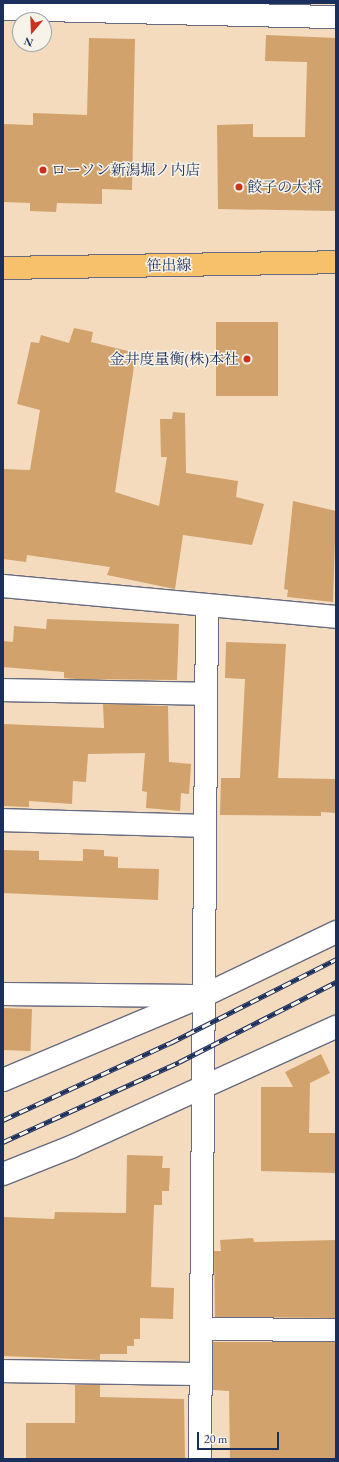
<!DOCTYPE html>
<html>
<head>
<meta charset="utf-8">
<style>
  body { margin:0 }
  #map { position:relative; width:339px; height:1462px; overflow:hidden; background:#f4dbbe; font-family:"EB Garamond","Noto Serif JP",serif }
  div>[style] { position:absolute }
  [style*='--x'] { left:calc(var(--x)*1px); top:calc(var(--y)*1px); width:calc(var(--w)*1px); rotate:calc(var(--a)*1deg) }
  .building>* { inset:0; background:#d1a26b; transform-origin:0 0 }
  .roads { filter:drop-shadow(1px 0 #676b80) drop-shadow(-1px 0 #676b80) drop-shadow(0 1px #676b80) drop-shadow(0 -1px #676b80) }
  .minor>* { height:22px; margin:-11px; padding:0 11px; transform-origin:11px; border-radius:11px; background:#fff }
  .primary>* { height:22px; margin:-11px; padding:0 11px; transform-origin:11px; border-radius:11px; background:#f7c06b }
  .rail>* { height:4.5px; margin-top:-2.25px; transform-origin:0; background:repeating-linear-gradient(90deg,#f7f3e8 0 9px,#1b2f5e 0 18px); box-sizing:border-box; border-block:1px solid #1b2f5e }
  .dots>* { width:11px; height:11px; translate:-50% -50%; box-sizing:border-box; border:2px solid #f7f3e8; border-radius:50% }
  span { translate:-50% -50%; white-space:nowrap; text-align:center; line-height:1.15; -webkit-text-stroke:3px #f7f3e8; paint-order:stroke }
  .poi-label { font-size:15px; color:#1b2f5e }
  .left { translate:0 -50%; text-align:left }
  .right { translate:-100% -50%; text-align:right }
  .street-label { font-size:15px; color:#1b2f5e }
  .frame { position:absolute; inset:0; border:4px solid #1b2f5e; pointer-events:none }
  .north { position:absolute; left:12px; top:12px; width:40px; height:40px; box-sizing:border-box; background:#f7f3e8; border:1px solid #9fa5b1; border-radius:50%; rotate:199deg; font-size:11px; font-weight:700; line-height:16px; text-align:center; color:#1b2f5e }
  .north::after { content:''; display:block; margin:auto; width:14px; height:18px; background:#c8321e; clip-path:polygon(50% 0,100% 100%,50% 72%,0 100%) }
  .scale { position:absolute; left:197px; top:1432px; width:82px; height:18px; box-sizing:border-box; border:2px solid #1b2f5e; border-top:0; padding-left:5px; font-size:12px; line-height:14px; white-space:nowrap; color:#1b2f5e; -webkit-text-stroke:3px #f7f3e8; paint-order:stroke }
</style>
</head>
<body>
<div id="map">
  <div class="building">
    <i style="clip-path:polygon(266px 35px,336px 38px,336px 211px,218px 209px,217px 125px,253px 124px,253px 137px,305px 137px,307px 62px,265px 61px)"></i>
    <i style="clip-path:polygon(89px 38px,135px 39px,132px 190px,102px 189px,102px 204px,57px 203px,56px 212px,30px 211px,30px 203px,3px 202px,3px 124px,33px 125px,33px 113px,87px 115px)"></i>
    <i style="left:216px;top:322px;width:62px;height:74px"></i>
    <i style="clip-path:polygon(74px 328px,93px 332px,91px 342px,136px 353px,115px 492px,159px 506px,167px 457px,161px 457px,160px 419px,172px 419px,173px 412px,185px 413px,186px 473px,238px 481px,236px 497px,264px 504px,252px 545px,183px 535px,175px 589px,107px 575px,110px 567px,27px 555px,26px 562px,3px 559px,3px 469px,30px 470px,40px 410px,17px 404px,31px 342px,39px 343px,41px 335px,69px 343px)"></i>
    <i style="clip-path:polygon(293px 501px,336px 511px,333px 602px,287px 597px,288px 590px,284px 589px)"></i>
    <i style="clip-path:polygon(47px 619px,179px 624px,177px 680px,76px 679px,64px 678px,64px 672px,3px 667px,3px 641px,13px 642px,14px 626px,46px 629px)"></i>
    <i style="clip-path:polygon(226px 642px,286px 644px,278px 778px,336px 779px,336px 813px,321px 812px,321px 816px,220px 815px,221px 778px,240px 778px,245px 679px,225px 678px)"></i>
    <i style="clip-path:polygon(103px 704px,168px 706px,169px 762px,191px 764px,189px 794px,181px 793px,180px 811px,146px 808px,147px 792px,142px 791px,145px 753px,88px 754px,86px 782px,73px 781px,72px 804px,29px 801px,29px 807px,3px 806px,3px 724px,104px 728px)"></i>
    <i style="clip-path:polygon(83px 849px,104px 850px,104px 856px,118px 857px,118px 868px,159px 869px,158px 900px,3px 893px,3px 850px,39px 851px,39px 860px,83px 861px)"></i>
    <i style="left:3px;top:1008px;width:29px;height:42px;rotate:2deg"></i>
    <i style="clip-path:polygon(321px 1054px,330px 1073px,310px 1083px,309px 1133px,336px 1133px,336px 1173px,261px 1171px,261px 1087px,293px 1087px,285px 1072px)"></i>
    <i style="clip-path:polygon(127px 1155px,163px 1156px,162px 1168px,170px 1168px,169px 1191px,162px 1191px,162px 1205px,154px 1205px,151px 1287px,174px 1288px,173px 1319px,140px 1318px,140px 1339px,134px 1339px,134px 1346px,127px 1346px,127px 1354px,100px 1354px,100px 1360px,3px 1356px,3px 1217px,54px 1219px,55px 1212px,126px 1213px)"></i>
    <i style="clip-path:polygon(253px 1238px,254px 1242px,336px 1240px,336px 1318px,215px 1317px,214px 1251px,221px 1251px,220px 1240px)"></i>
    <i style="clip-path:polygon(213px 1342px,336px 1342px,336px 1459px,230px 1459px,229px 1391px,213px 1390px)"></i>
    <i style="clip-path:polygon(75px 1385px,100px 1385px,100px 1397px,184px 1399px,185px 1459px,26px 1459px,26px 1423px,75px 1423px)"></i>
  </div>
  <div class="roads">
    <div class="minor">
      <i style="--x:3;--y:9;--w:333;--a:1.4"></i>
      <i style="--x:3;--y:586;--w:334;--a:5.3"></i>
      <i style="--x:3;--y:690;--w:203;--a:1.1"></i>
      <i style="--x:3;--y:820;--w:202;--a:1.7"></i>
      <i style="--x:3;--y:994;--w:191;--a:0.6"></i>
      <i style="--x:3;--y:1080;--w:217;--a:-22.8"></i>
      <i style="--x:203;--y:996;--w:148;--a:-25.7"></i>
      <i style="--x:3;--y:1174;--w:73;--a:-21.7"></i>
      <i style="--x:71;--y:1147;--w:291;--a:-24.4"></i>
      <i style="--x:201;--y:1329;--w:135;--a:0.4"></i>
      <i style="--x:3;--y:1371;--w:198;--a:0.9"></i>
      <i style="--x:200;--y:1459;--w:854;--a:-89.53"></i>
    </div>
    <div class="primary">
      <i style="--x:3;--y:268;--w:333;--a:-1"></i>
    </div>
  </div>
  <div class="rail">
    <i style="--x:3;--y:1120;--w:184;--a:-24.8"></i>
    <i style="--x:170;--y:1043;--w:186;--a:-26.8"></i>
    <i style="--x:3;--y:1142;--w:193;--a:-24.4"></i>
    <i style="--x:179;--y:1062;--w:176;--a:-27"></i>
  </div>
  <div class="dots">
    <i style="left:43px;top:170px;background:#c8321e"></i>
    <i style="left:239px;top:187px;background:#c8321e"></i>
    <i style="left:247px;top:359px;background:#c8321e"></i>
  </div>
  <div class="poi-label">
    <span class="left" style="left:51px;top:170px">ローソン新潟堀ノ内店</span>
    <span class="left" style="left:247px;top:187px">餃子の大将</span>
    <span class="right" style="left:239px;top:359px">金井度量衡(株)本社</span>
  </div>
  <div class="street-label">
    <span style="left:169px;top:265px;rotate:-1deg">笹出線</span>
  </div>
  <div class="frame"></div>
  <div class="north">N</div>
  <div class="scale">20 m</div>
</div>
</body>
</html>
